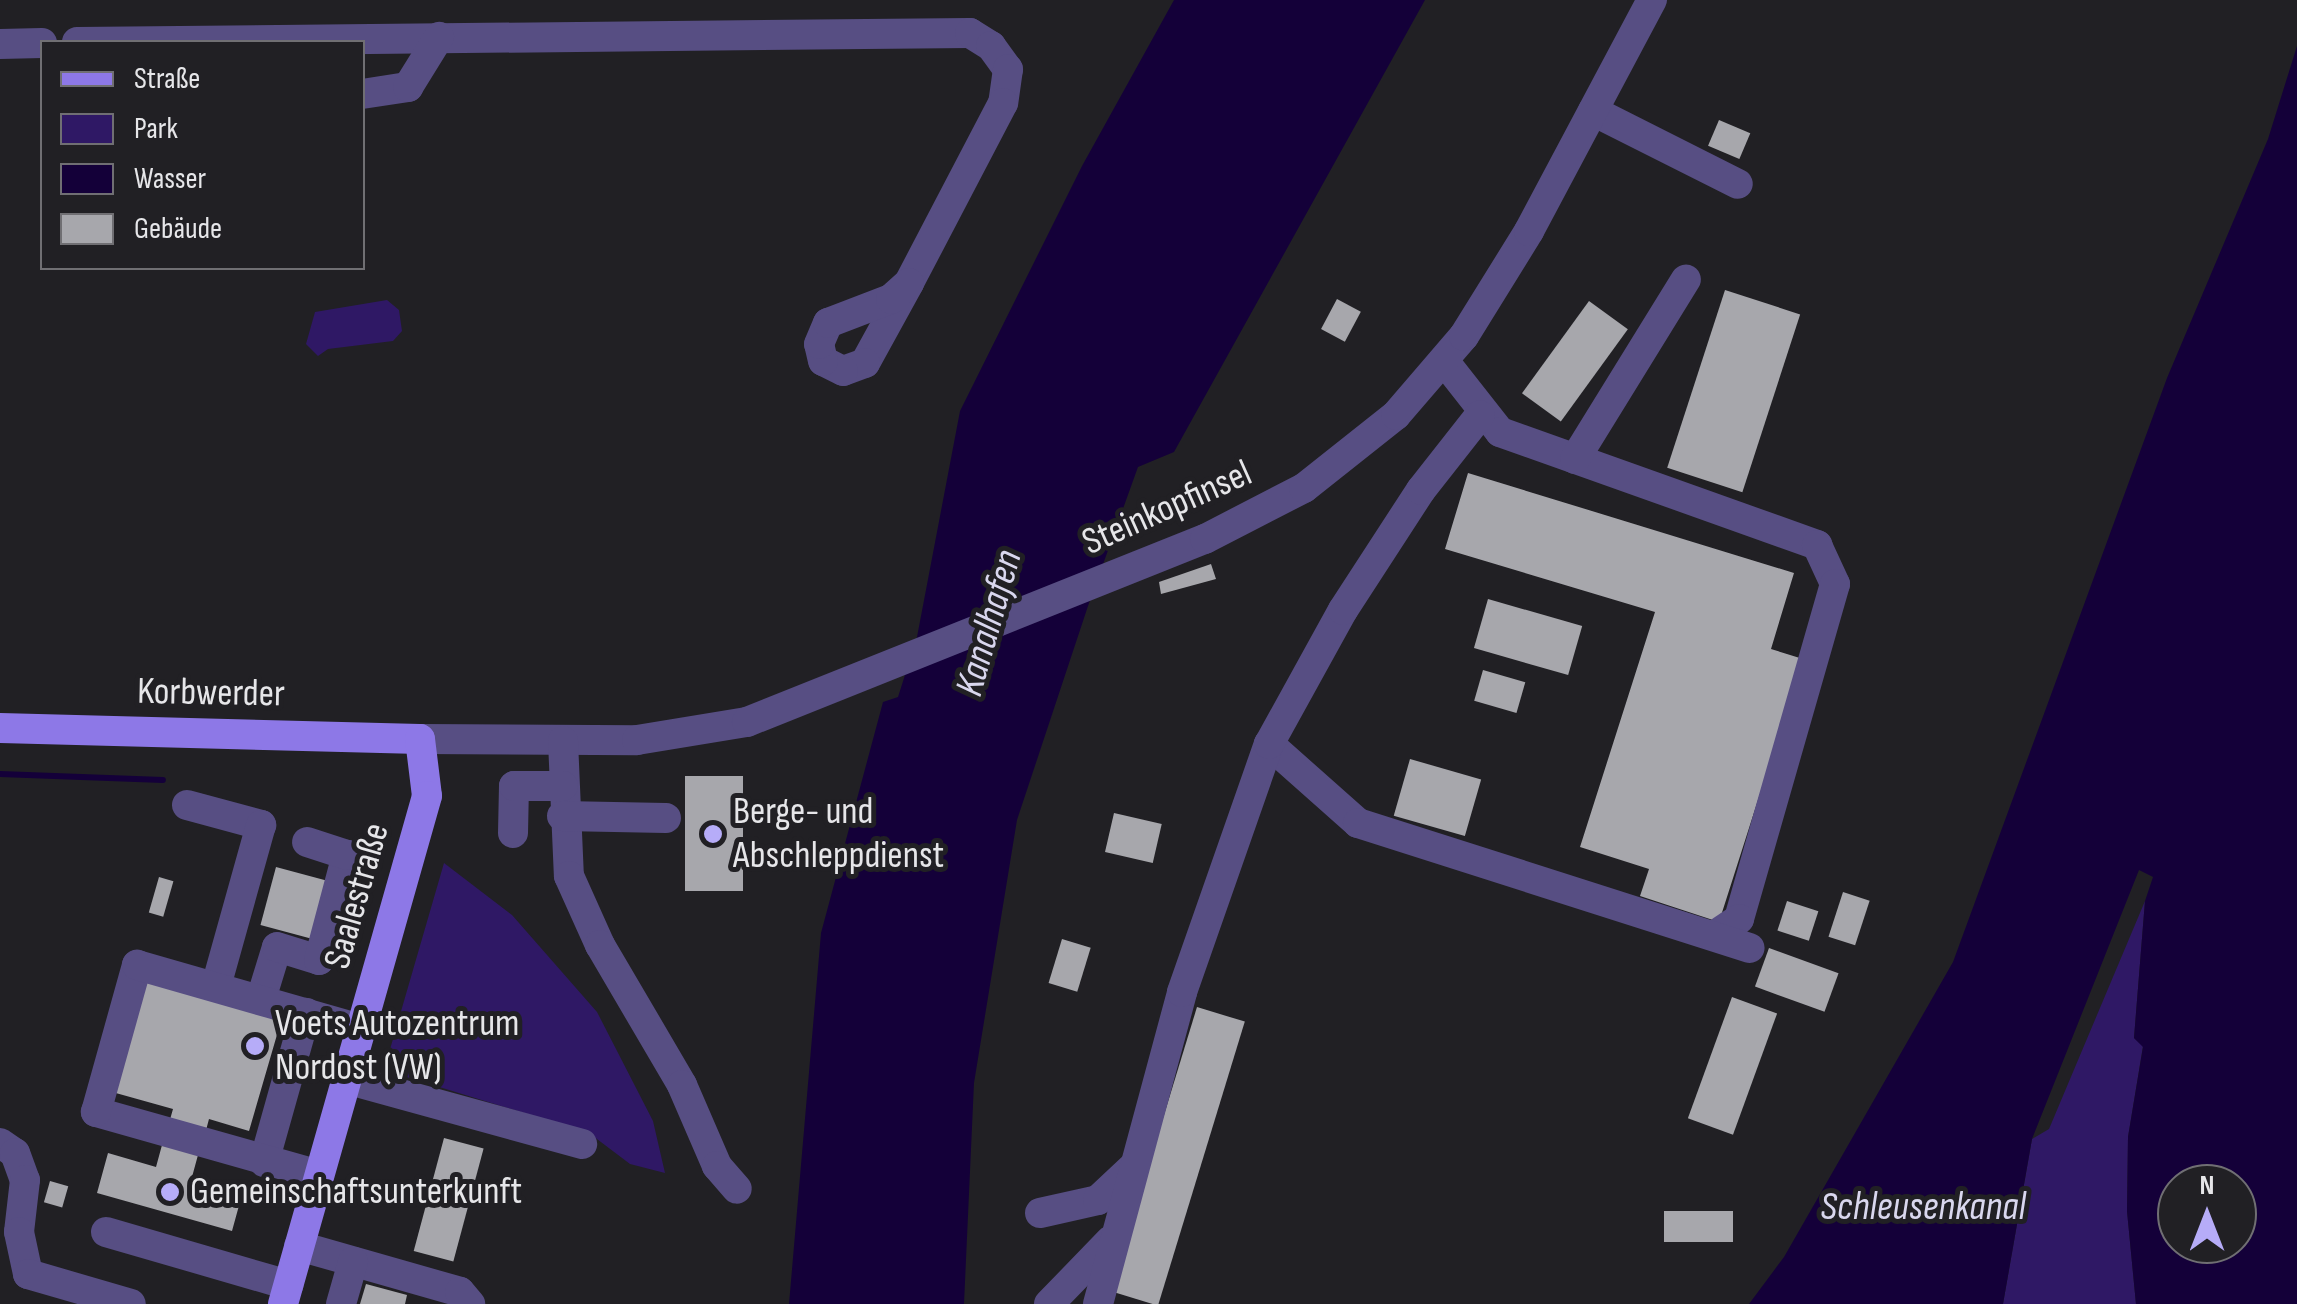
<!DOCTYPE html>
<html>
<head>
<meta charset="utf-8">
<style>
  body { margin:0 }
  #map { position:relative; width:2297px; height:1304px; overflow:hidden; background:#212024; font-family:"Sofia Sans Condensed",sans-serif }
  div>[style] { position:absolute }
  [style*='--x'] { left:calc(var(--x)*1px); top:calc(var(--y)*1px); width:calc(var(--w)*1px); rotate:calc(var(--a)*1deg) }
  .green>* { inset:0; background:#2f1865 }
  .water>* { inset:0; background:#140039 }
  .stream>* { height:6px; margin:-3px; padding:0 3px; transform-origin:3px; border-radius:3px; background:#140039 }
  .building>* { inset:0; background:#a7a7ac; transform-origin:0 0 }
  .minor>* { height:30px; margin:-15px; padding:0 15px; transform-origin:15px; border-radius:15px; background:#574e83 }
  .major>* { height:30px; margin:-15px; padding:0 15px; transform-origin:15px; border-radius:15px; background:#8d78e7 }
  .dots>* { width:28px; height:28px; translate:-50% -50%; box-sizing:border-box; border:5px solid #212024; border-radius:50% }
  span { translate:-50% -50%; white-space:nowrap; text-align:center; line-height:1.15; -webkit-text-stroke:10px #212024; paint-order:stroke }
  .street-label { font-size:38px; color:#e6e6e9 }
  .poi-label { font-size:38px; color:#e6e6e9 }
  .left { translate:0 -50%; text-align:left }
  .water-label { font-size:40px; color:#d9d7ee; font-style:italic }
  .legend { position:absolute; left:40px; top:40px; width:325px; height:230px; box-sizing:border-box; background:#212024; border:2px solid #706f73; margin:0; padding:12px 18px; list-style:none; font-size:30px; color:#e6e6e9 }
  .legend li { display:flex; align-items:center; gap:20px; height:50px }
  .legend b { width:50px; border:2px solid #706f73 }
  .north { position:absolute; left:2157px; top:1164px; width:100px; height:100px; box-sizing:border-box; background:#212024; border:2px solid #706f73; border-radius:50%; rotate:0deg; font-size:28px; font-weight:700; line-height:40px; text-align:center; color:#e6e6e9 }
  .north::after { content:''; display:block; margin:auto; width:35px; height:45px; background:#b6acf8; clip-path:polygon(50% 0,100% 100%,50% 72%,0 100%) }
</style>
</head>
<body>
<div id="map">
  <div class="green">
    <i style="clip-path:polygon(387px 300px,399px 310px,402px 331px,393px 341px,328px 349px,318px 356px,306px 344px,315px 312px)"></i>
    <i style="clip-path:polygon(444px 863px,512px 915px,597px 1012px,653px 1121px,665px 1173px,630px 1164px,589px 1133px,384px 1070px)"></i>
    <i style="clip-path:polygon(2145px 901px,2134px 1038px,2143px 1046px,2128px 1137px,2127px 1211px,2136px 1304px,2003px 1304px,2032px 1139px,2049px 1129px)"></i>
  </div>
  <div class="water">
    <i style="clip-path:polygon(1174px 0,1425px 0,1174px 452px,1138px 467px,1088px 606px,1017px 820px,974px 1083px,964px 1304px,789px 1304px,821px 933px,883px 702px,898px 697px,917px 637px,960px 411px,1082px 166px)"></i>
    <i style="clip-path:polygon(evenodd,2297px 46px,2297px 1304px,2136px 1304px,2127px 1211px,2128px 1137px,2143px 1047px,2134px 1038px,2145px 901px,2153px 877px,2139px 870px,2032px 1139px,2003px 1304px,1749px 1304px,1784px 1257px,1953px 962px,2167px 378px,2268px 139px,2297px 46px,2237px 1184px,2237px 1244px,2177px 1244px,2177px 1184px,2237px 1184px)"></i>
  </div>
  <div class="stream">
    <i style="--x:0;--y:774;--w:163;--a:2.1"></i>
  </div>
  <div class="building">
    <i style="left:1719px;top:120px;width:34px;height:28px;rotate:23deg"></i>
    <i style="left:1725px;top:290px;width:79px;height:187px;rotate:18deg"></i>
    <i style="left:1337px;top:299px;width:27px;height:34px;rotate:28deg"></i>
    <i style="left:1589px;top:301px;width:48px;height:114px;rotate:36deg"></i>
    <i style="clip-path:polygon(1468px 473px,1794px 573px,1771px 649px,1803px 659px,1719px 922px,1640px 896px,1649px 869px,1580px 847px,1655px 612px,1445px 549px)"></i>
    <i style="clip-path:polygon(1211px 564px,1216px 579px,1161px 594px,1159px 582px)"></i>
    <i style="left:1488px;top:599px;width:98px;height:51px;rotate:16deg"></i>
    <i style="left:1483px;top:670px;width:44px;height:32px;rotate:16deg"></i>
    <i style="left:1410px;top:759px;width:74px;height:59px;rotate:16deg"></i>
    <i style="left:685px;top:776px;width:58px;height:115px"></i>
    <i style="left:1114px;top:813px;width:49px;height:40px;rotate:13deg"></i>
    <i style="left:276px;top:867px;width:53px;height:60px;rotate:15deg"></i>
    <i style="left:159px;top:877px;width:15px;height:37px;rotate:16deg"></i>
    <i style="left:1843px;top:892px;width:28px;height:47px;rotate:18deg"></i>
    <i style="left:1787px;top:901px;width:33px;height:31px;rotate:18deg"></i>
    <i style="left:1062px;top:939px;width:30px;height:46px;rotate:17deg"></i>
    <i style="left:1769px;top:948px;width:74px;height:41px;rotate:20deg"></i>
    <i style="clip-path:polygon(137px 979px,281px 1021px,249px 1131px,209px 1119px,205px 1134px,169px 1123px,173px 1109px,105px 1090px)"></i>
    <i style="left:1732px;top:997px;width:48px;height:129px;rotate:20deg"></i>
    <i style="left:1197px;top:1007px;width:50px;height:297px;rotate:17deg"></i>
    <i style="left:444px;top:1138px;width:41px;height:117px;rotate:15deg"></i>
    <i style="clip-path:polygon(162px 1145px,198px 1155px,192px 1177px,243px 1191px,232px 1231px,97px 1193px,108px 1153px,156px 1167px)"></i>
    <i style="left:50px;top:1181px;width:19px;height:22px;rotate:16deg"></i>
    <i style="left:1664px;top:1211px;width:69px;height:31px"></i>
    <i style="clip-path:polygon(366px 1284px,407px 1295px,405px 1304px,360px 1304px)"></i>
  </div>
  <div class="minor">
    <i style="--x:77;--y:42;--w:893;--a:-0.58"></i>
    <i style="--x:970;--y:33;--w:25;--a:32"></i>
    <i style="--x:991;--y:46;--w:29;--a:54"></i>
    <i style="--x:1008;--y:69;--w:34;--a:98"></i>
    <i style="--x:1003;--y:103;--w:203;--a:117.6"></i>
    <i style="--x:909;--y:283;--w:91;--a:118.8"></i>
    <i style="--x:865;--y:363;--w:23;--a:160"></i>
    <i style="--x:843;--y:371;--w:22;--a:-153"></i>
    <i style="--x:823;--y:361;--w:17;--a:-103"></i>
    <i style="--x:819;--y:344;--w:23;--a:-67"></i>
    <i style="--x:828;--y:323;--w:67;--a:-20.9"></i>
    <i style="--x:891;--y:299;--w:24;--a:-42"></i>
    <i style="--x:0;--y:44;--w:42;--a:-1.4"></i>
    <i style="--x:362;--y:94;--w:47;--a:-8.7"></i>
    <i style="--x:408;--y:87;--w:59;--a:-58.2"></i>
    <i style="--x:1593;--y:111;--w:162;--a:26.7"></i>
    <i style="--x:1445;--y:362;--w:89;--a:51.8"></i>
    <i style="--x:1500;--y:432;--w:337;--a:19.6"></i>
    <i style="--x:1817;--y:545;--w:43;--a:65.2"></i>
    <i style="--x:1835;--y:584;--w:348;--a:106"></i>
    <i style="--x:1739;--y:919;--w:30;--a:146"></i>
    <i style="--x:1575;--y:459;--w:211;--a:-58.3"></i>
    <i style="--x:420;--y:739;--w:217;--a:0.3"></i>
    <i style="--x:637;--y:740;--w:111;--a:-9.3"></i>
    <i style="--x:747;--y:722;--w:493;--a:-21.8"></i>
    <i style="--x:1205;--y:539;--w:111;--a:-27.3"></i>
    <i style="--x:1304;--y:488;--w:117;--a:-38.4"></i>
    <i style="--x:1396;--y:415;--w:104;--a:-49.3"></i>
    <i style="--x:1464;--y:336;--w:123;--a:-58.2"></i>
    <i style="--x:1529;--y:231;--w:262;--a:-62"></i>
    <i style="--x:563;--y:741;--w:135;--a:87.5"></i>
    <i style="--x:569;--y:876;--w:76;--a:65.8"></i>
    <i style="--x:600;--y:945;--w:162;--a:59.6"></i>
    <i style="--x:682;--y:1085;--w:88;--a:66.6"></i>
    <i style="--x:717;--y:1166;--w:30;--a:49"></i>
    <i style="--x:1269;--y:744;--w:119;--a:41.6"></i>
    <i style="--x:1358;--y:823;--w:411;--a:17.7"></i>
    <i style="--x:187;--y:805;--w:77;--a:15.1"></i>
    <i style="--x:261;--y:825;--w:167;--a:105.6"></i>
    <i style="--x:562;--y:816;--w:104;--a:1.1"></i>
    <i style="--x:513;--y:833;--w:47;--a:-88.8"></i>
    <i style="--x:514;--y:786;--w:49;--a:0"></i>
    <i style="--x:261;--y:999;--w:54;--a:-72.9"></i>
    <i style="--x:277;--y:947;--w:44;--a:17.2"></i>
    <i style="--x:319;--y:960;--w:109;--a:-75.1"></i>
    <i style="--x:347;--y:855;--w:42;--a:-162"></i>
    <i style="--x:346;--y:1079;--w:245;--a:15.4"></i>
    <i style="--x:0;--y:1143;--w:18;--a:34"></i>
    <i style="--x:15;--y:1153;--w:29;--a:70"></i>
    <i style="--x:25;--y:1180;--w:52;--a:96.6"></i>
    <i style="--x:19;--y:1232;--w:43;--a:77.9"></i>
    <i style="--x:28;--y:1274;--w:107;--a:16.2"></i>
    <i style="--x:264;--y:1162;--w:155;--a:-74.3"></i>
    <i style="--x:319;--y:1175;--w:232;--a:-164.2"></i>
    <i style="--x:96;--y:1112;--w:153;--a:-74.4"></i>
    <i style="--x:137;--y:965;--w:232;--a:16"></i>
    <i style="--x:1040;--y:1213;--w:59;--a:-12.6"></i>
    <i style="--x:1098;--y:1200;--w:48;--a:-43.3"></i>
    <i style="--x:106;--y:1232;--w:190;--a:16.2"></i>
    <i style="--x:299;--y:1246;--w:167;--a:15.9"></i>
    <i style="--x:460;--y:1292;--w:16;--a:50"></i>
    <i style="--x:341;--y:1304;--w:44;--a:-74.1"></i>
    <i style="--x:1049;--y:1304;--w:88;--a:-45.9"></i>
    <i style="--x:1098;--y:1304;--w:323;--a:-74.9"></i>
    <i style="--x:1182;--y:992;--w:263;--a:-70.7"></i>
    <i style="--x:1269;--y:744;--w:153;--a:-61.1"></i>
    <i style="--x:1343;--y:610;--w:143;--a:-57"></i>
    <i style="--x:1421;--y:490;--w:95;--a:-51.8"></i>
  </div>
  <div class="major">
    <i style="--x:0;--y:728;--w:420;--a:1.5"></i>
    <i style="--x:420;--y:739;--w:57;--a:83"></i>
    <i style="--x:427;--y:796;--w:528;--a:105.83"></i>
  </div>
  <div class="dots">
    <i style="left:713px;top:834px;background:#b6acf8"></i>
    <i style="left:255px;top:1046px;background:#b6acf8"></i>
    <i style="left:170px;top:1192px;background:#b6acf8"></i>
  </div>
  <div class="street-label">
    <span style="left:1167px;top:508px;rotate:-24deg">Steinkopfinsel</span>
    <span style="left:211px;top:693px;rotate:1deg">Korbwerder</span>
    <span style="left:357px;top:896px;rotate:-74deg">Saalestraße</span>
  </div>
  <div class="poi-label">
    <span class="left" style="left:733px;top:834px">Berge- und<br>Abschleppdienst</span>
    <span class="left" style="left:275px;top:1046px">Voets Autozentrum<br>Nordost (VW)</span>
    <span class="left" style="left:190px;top:1192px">Gemeinschaftsunterkunft</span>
  </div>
  <div class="water-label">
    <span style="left:989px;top:623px;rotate:-74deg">Kanalhafen</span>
    <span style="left:1923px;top:1207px">Schleusenkanal</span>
  </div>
  <ul class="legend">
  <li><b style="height:12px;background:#8d78e7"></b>Straße</li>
  <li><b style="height:28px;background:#2f1865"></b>Park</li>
  <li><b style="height:28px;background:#140039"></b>Wasser</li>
  <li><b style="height:28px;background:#a7a7ac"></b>Gebäude</li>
  </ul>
  <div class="north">N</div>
</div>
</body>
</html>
